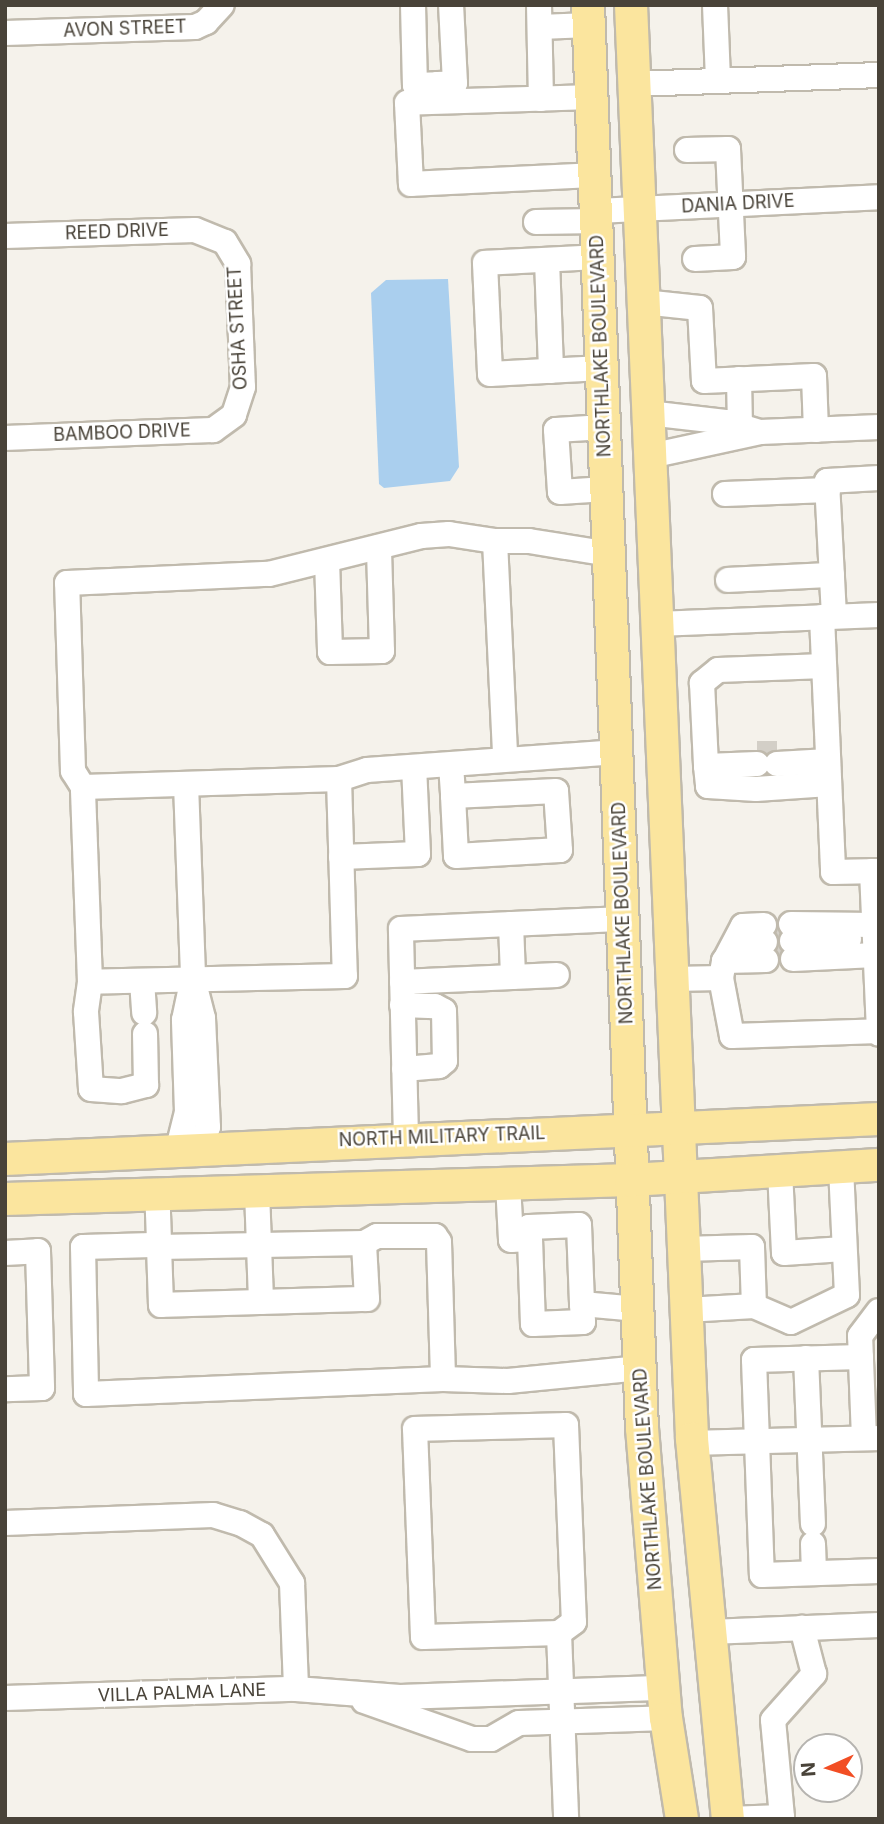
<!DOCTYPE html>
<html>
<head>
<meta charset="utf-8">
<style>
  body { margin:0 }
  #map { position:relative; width:884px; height:1824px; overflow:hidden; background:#f5f2eb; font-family:Inter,sans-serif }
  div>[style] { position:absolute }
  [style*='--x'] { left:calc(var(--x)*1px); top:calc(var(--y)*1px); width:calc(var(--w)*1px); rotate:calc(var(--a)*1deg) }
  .water>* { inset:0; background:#aacfee }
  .minor-tunnel>* { height:24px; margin-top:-12px; transform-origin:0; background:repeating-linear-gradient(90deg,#d3cfc7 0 24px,transparent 0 36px) }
  .roads { filter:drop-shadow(2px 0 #c0baad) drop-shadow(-2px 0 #c0baad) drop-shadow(0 2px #c0baad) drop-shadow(0 -2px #c0baad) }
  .minor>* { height:24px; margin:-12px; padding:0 12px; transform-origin:12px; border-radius:12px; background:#fff }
  .major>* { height:32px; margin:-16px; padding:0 16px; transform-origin:16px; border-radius:16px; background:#fbe59e }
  span { translate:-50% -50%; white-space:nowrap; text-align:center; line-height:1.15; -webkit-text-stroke:5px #fff; paint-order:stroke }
  .street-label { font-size:18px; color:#494339 }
  .frame { position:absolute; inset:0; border:7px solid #494339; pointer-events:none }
  .north { position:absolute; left:793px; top:1733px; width:70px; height:70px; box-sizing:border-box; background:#fff; border:2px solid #b6b4b0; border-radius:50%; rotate:266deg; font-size:19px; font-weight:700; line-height:28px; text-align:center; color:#494339 }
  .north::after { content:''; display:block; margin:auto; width:24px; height:32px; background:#f24e24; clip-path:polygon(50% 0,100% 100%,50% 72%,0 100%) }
</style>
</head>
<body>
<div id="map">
  <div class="water">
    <i style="clip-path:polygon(448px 279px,459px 467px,450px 481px,384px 488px,379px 484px,371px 293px,386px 280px)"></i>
  </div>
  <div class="minor-tunnel">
    <i style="--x:757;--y:753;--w:20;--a:0"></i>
    <i style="--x:765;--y:933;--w:26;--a:-2"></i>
    <i style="--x:765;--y:951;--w:27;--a:-2"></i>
  </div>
  <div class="roads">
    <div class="minor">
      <i style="--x:413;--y:5;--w:80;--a:88.6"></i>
      <i style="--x:415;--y:85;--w:23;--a:-2"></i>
      <i style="--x:438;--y:84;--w:17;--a:87"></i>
      <i style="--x:539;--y:5;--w:94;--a:88.8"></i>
      <i style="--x:715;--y:5;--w:76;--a:87.7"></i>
      <i style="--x:540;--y:27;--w:49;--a:-2.3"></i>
      <i style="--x:5;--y:33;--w:190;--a:-1.8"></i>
      <i style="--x:195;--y:27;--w:12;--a:-24"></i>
      <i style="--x:206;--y:22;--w:23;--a:-47"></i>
      <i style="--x:438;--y:84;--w:17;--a:-3"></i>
      <i style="--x:455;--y:83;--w:78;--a:-92.9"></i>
      <i style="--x:634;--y:84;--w:245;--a:-2.1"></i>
      <i style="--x:593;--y:97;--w:186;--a:178.2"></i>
      <i style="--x:407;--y:103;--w:81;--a:87.2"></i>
      <i style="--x:411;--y:184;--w:185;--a:-2.8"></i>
      <i style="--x:687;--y:150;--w:41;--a:-1.4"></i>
      <i style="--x:728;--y:149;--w:108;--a:87.3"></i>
      <i style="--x:733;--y:257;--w:38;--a:177"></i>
      <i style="--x:597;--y:211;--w:282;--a:-2.8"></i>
      <i style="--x:536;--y:222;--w:62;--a:-0.9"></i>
      <i style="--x:5;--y:236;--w:190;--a:-1.8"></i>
      <i style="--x:195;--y:230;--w:32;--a:22"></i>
      <i style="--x:225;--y:242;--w:26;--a:59"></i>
      <i style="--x:238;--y:264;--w:123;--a:87.7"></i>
      <i style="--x:243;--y:387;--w:29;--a:108"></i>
      <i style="--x:234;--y:415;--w:26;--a:144"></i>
      <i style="--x:213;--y:430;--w:208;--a:177.8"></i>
      <i style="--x:599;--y:257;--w:114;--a:177"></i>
      <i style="--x:485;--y:263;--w:111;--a:87.4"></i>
      <i style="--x:490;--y:374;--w:112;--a:-3.1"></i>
      <i style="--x:547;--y:260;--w:111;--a:87.9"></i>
      <i style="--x:643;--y:302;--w:57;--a:6"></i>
      <i style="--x:700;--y:308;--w:73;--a:86.9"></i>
      <i style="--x:704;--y:381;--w:110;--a:-2.6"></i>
      <i style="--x:814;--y:376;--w:54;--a:87.9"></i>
      <i style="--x:739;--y:379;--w:47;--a:88.8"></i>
      <i style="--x:648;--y:413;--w:80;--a:6.5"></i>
      <i style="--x:727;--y:422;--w:34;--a:17"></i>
      <i style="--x:604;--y:427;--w:48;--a:176.4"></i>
      <i style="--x:556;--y:430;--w:62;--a:86.3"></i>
      <i style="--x:560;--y:492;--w:46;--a:-3.7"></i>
      <i style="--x:650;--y:456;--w:113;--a:-12.3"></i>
      <i style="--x:760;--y:432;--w:119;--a:-2.4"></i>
      <i style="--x:725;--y:494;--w:103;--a:-2.2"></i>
      <i style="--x:495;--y:541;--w:216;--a:87.3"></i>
      <i style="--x:327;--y:560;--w:92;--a:88.1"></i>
      <i style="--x:330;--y:652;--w:52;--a:-1.1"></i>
      <i style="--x:382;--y:651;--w:104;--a:-91.7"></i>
      <i style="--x:728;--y:580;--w:104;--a:-2.8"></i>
      <i style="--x:834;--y:616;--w:135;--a:-93"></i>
      <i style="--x:827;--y:481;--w:52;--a:-3.3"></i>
      <i style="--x:822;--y:617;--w:255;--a:87.5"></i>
      <i style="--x:833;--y:872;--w:46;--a:-1.2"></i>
      <i style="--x:657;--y:624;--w:222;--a:-2.3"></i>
      <i style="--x:824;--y:666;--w:106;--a:177.8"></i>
      <i style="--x:718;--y:670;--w:21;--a:141"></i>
      <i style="--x:702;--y:683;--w:83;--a:87.2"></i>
      <i style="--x:706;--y:766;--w:20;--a:84"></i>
      <i style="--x:708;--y:786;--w:48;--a:3.6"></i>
      <i style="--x:756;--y:789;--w:73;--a:-3.9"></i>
      <i style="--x:777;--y:764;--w:51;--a:-3.4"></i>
      <i style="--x:451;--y:765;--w:31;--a:86"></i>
      <i style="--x:453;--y:796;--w:60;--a:87.1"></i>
      <i style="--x:456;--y:856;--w:104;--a:-3.3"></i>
      <i style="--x:560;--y:850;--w:59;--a:-93.9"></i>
      <i style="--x:556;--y:791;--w:103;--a:177.2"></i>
      <i style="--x:706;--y:766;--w:51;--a:-2.2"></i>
      <i style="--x:339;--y:779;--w:197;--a:88.3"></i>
      <i style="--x:345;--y:976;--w:255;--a:178.7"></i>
      <i style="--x:90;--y:982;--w:195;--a:-92.1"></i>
      <i style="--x:83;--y:787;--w:256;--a:-1.8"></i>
      <i style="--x:339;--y:779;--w:29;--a:-18"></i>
      <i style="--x:367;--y:770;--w:251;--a:-4.1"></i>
      <i style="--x:186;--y:784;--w:195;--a:87.9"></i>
      <i style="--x:193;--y:979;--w:40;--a:75.6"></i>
      <i style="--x:203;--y:1018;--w:109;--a:87.4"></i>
      <i style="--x:208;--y:1127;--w:22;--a:114"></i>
      <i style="--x:83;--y:787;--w:19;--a:-122"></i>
      <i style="--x:73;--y:771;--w:188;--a:-91.8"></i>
      <i style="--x:67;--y:583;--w:202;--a:-2.6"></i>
      <i style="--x:269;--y:574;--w:157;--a:-14"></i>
      <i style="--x:421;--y:536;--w:28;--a:-4"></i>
      <i style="--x:449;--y:534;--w:47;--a:8.7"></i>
      <i style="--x:495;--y:541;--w:34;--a:0"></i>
      <i style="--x:529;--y:541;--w:81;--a:9.2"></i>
      <i style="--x:341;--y:857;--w:77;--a:-2.2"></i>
      <i style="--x:418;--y:854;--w:87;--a:-92.6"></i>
      <i style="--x:872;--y:871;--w:163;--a:87.5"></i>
      <i style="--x:511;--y:924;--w:53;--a:87.8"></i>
      <i style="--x:791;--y:924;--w:83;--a:0.7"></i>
      <i style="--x:764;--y:925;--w:21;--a:177"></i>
      <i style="--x:743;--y:926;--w:40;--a:118"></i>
      <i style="--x:724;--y:961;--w:17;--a:100"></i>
      <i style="--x:721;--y:978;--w:59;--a:79.3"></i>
      <i style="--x:732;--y:1036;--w:147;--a:-1.9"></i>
      <i style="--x:792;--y:941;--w:57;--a:-2"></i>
      <i style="--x:734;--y:944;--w:31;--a:-4"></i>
      <i style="--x:793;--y:959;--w:82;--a:-2.8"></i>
      <i style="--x:724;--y:961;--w:42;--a:-1.4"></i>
      <i style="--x:673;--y:979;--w:48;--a:-1.2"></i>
      <i style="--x:142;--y:981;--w:32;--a:86"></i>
      <i style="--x:90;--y:982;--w:30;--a:98"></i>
      <i style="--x:86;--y:1012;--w:77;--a:86.3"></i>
      <i style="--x:91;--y:1089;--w:31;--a:4"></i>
      <i style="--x:122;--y:1091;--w:25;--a:-14"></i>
      <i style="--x:146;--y:1085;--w:51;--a:-91.1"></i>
      <i style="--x:402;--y:982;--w:155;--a:-2.6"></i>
      <i style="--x:402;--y:1005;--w:33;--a:2"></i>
      <i style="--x:435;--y:1006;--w:10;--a:29"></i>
      <i style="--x:444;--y:1011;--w:50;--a:88.9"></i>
      <i style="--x:445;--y:1061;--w:8;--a:140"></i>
      <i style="--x:439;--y:1066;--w:35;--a:175"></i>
      <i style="--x:406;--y:1138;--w:209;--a:-91.4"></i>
      <i style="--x:401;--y:929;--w:222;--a:-2.6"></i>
      <i style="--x:178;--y:1148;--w:37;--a:-76"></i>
      <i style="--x:187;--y:1112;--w:92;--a:-91.9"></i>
      <i style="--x:184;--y:1020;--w:38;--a:-78"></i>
      <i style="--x:780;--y:1171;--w:82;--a:87.2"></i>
      <i style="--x:784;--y:1253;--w:60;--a:-3.8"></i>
      <i style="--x:508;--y:1184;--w:56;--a:86.9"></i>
      <i style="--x:511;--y:1240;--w:19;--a:-3"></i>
      <i style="--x:530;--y:1239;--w:85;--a:88"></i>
      <i style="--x:533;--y:1324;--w:50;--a:-2.3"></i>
      <i style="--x:583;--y:1322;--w:18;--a:-93"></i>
      <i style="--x:582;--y:1304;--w:56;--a:5.1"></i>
      <i style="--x:257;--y:1191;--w:111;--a:87.9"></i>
      <i style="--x:157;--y:1195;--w:18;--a:87"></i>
      <i style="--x:158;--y:1213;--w:34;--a:88"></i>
      <i style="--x:159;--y:1247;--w:58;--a:88"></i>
      <i style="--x:161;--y:1305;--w:206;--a:-1.7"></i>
      <i style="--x:367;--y:1299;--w:56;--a:-93.1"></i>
      <i style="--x:364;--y:1243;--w:205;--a:178.9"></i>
      <i style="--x:159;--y:1247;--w:7;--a:-164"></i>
      <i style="--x:152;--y:1245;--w:69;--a:178.3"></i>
      <i style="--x:83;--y:1247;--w:147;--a:88.8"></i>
      <i style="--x:86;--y:1394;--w:357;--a:-2.4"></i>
      <i style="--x:443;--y:1379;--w:65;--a:1.8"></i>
      <i style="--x:508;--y:1381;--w:133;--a:-5.6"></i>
      <i style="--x:530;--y:1239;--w:12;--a:-95"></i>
      <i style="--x:529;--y:1227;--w:50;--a:-2.3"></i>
      <i style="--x:579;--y:1225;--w:79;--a:87.8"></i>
      <i style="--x:364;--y:1243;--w:15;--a:-28"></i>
      <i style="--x:377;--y:1236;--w:58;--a:0"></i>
      <i style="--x:435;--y:1236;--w:7;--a:56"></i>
      <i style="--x:439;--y:1242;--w:137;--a:88.3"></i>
      <i style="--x:683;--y:1249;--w:69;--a:-1.7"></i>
      <i style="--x:752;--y:1247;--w:59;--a:88.1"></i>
      <i style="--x:754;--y:1306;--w:68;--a:176.6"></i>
      <i style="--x:5;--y:1253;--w:33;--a:-3"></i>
      <i style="--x:38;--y:1251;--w:137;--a:88.3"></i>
      <i style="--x:42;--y:1388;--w:37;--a:178"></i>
      <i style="--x:754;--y:1306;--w:40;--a:23.4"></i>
      <i style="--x:791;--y:1322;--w:62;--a:-25.7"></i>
      <i style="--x:847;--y:1295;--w:127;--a:-92.7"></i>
      <i style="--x:861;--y:1357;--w:107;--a:178.4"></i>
      <i style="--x:754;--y:1360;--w:215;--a:87.9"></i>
      <i style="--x:762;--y:1575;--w:117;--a:-2"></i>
      <i style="--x:806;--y:1358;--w:166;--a:87.6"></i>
      <i style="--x:566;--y:1425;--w:197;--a:87.7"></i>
      <i style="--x:574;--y:1622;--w:19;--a:144"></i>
      <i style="--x:559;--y:1633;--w:136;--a:178.3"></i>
      <i style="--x:423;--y:1637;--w:208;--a:-92.2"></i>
      <i style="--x:415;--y:1429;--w:151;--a:-1.5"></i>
      <i style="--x:864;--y:1438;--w:102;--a:-92.2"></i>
      <i style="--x:860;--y:1336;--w:31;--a:-53"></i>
      <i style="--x:692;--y:1443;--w:187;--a:-1.5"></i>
      <i style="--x:5;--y:1523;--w:208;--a:-2.2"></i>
      <i style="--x:213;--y:1515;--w:28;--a:17"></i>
      <i style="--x:240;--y:1523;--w:25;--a:29"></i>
      <i style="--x:262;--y:1535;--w:57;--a:58"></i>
      <i style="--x:292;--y:1583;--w:106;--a:87.8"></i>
      <i style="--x:813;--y:1544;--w:29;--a:88"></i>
      <i style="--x:710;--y:1632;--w:169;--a:-2.4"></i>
      <i style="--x:559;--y:1633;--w:186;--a:87.8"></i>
      <i style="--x:5;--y:1698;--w:291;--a:-1.8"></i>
      <i style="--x:296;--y:1689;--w:104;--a:4.4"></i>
      <i style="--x:400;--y:1697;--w:264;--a:-2"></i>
      <i style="--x:364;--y:1701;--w:114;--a:19.4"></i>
      <i style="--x:472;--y:1739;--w:19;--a:0"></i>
      <i style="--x:491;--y:1739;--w:32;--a:-30"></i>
      <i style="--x:519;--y:1723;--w:147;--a:-1.9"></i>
      <i style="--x:728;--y:1819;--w:54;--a:-2.1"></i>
      <i style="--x:782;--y:1817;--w:97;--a:-95.3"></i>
      <i style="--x:773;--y:1720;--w:62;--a:-48.3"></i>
      <i style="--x:814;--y:1674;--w:48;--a:-104.6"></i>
    </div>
    <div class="major">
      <i style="--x:588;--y:5;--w:1424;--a:87.83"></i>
      <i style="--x:642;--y:1428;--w:291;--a:85.3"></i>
      <i style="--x:666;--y:1718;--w:102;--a:81"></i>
      <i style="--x:631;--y:5;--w:1435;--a:87.56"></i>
      <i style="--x:692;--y:1439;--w:382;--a:84.6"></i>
      <i style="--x:5;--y:1159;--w:875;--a:-2.62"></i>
      <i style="--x:5;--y:1199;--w:626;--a:-1.74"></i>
      <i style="--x:631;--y:1180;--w:248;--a:-3.5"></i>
    </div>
  </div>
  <div class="street-label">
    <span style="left:125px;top:29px;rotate:-2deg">AVON STREET</span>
    <span style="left:738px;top:204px;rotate:-3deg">DANIA DRIVE</span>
    <span style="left:117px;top:232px;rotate:-2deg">REED DRIVE</span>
    <span style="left:238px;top:328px;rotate:-93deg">OSHA STREET</span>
    <span style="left:601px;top:346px;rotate:-92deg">NORTHLAKE BOULEVARD</span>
    <span style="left:122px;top:433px;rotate:-2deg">BAMBOO DRIVE</span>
    <span style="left:623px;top:913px;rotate:-92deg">NORTHLAKE BOULEVARD</span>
    <span style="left:442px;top:1137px;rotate:-2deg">NORTH MILITARY TRAIL</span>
    <span style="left:648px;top:1479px;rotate:-94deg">NORTHLAKE BOULEVARD</span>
    <span style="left:182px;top:1693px;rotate:-2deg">VILLA PALMA LANE</span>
  </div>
  <div class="frame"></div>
  <div class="north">N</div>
</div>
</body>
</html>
